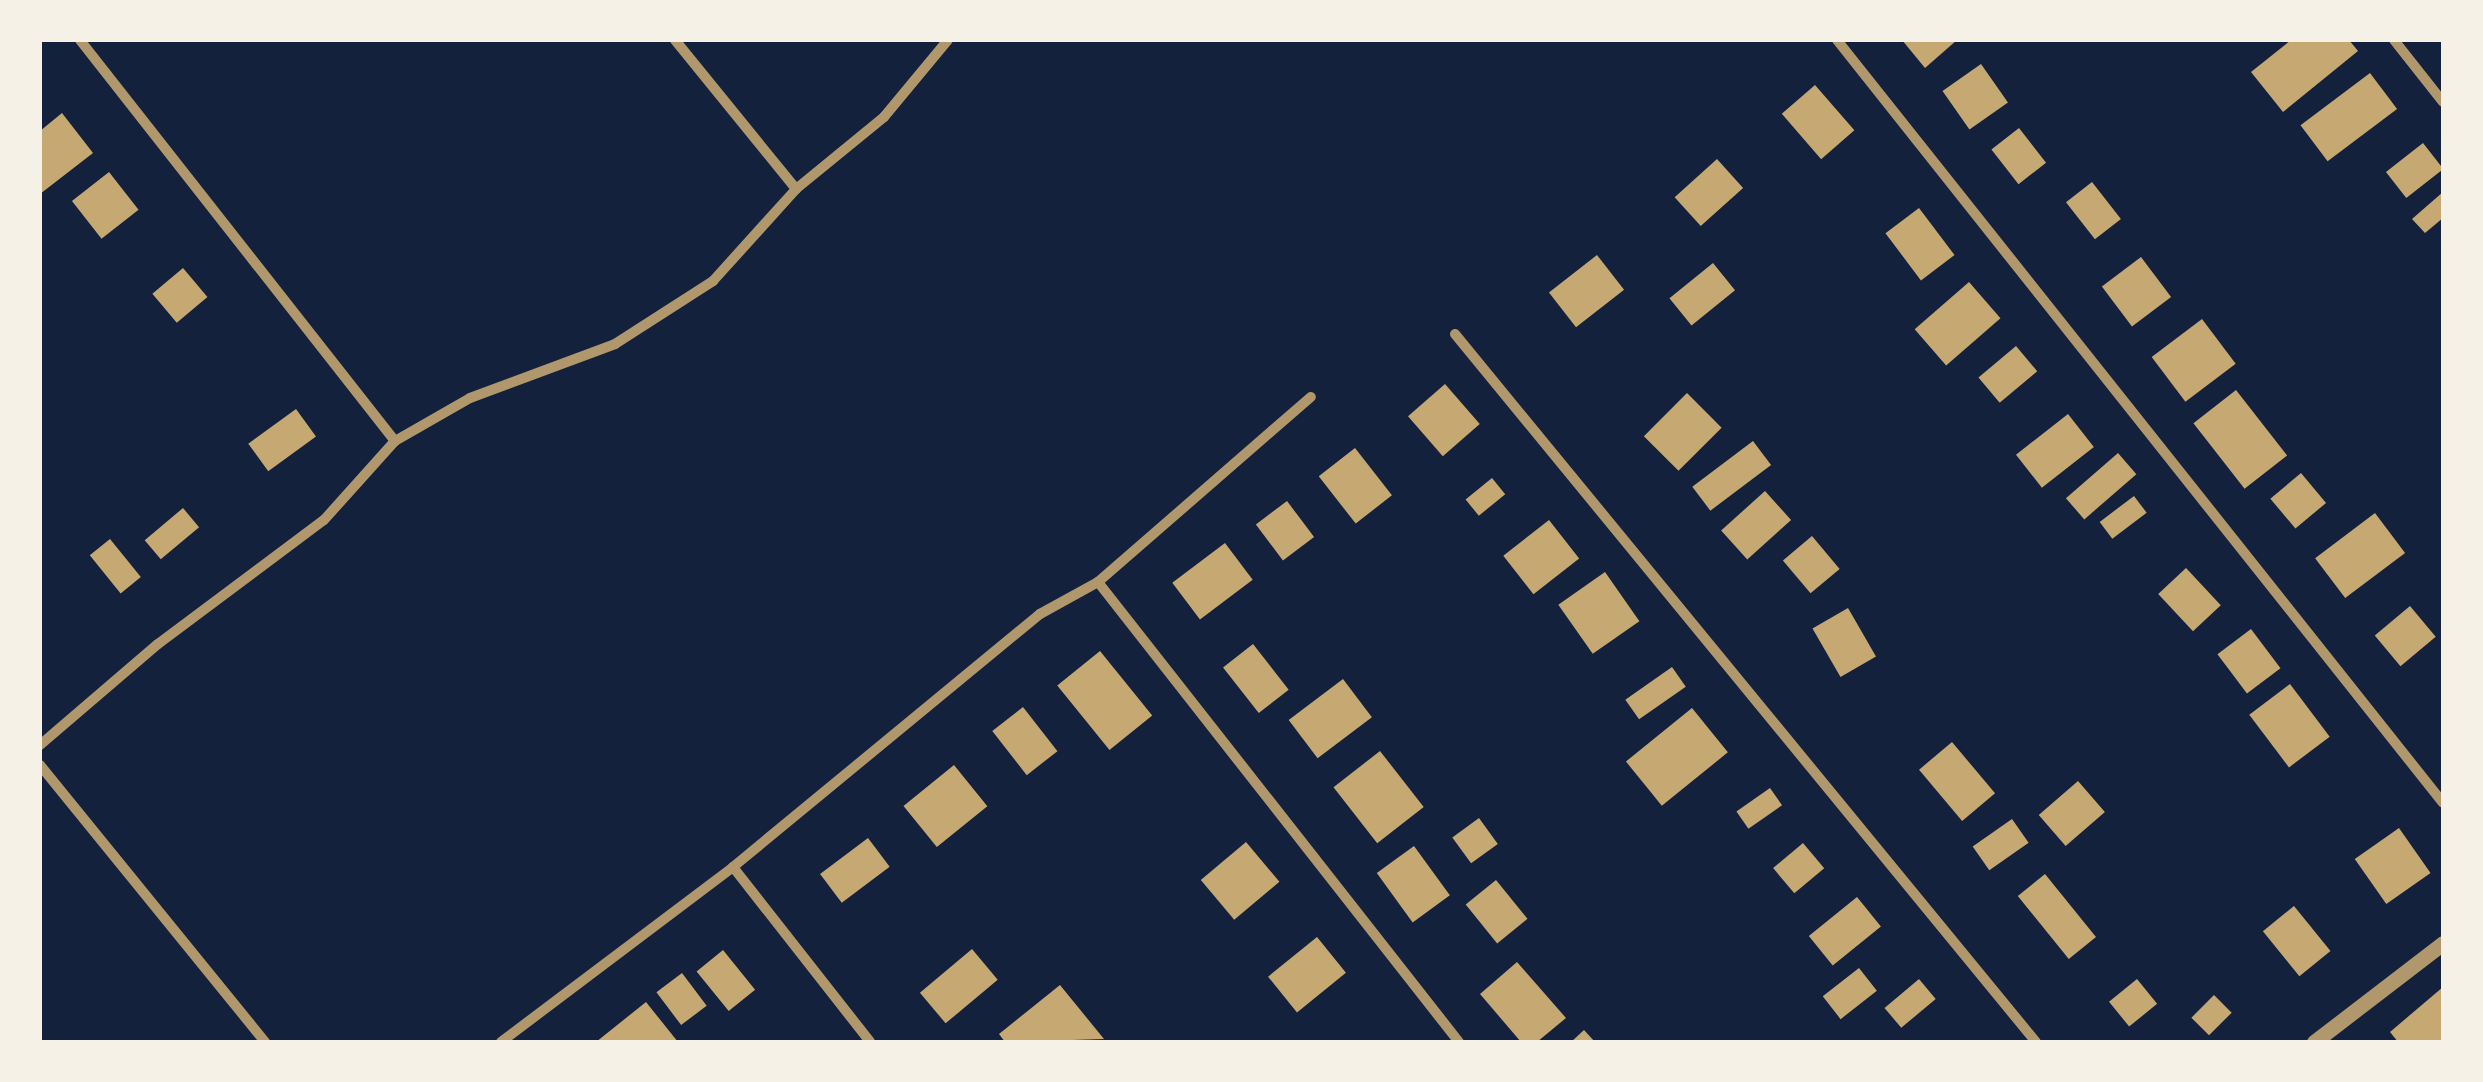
<!DOCTYPE html>
<html>
<head>
<meta charset="utf-8">
<style>
  body { margin:0 }
  #map { position:relative; width:2483px; height:1082px; overflow:hidden; background:#14213d; font-family:Lora,serif }
  div>[style] { position:absolute }
  [style*='--x'] { left:calc(var(--x)*1px); top:calc(var(--y)*1px); width:calc(var(--w)*1px); rotate:calc(var(--a)*1deg) }
  .building>* { inset:0; background:#c6a872; transform-origin:0 0 }
  .minor>* { height:10px; margin:-5px; padding:0 5px; transform-origin:5px; border-radius:5px; background:#b1986c }
  .tertiary>* { height:15px; margin:-7.5px; padding:0 7.5px; transform-origin:7.5px; border-radius:7.5px; background:#b1986c }
  span { translate:-50% -50%; white-space:nowrap; text-align:center; line-height:1.15; -webkit-text-stroke:10px #f6f1e7; paint-order:stroke }
  .frame { position:absolute; inset:0; border:42px solid #f6f1e7; pointer-events:none }
</style>
</head>
<body>
<div id="map">
  <div class="building">
    <i style="clip-path:polygon(1902px 40px,1957px 40px,1925px 68px)"></i>
    <i style="clip-path:polygon(2291px 40px,2349px 40px,2358px 51px,2283px 112px,2251px 72px)"></i>
    <i style="left:1981px;top:64px;width:47px;height:47px;rotate:55deg"></i>
    <i style="left:2370px;top:73px;width:45px;height:87px;rotate:53deg"></i>
    <i style="left:1815px;top:85px;width:60px;height:44px;rotate:49deg"></i>
    <i style="clip-path:polygon(62px 113px,93px 153px,40px 194px,40px 131px)"></i>
    <i style="left:2019px;top:128px;width:44px;height:35px;rotate:52deg"></i>
    <i style="left:2423px;top:143px;width:33px;height:47px;rotate:52deg"></i>
    <i style="left:1717px;top:159px;width:39px;height:57px;rotate:48deg"></i>
    <i style="left:109px;top:172px;width:48px;height:47px;rotate:52deg"></i>
    <i style="left:2092px;top:182px;width:47px;height:33px;rotate:52deg"></i>
    <i style="clip-path:polygon(2443px 192px,2443px 218px,2425px 233px,2412px 219px)"></i>
    <i style="left:1919px;top:208px;width:59px;height:42px;rotate:53deg"></i>
    <i style="left:1597px;top:255px;width:44px;height:61px;rotate:52deg"></i>
    <i style="left:2141px;top:257px;width:50px;height:49px;rotate:53deg"></i>
    <i style="left:1713px;top:263px;width:35px;height:56px;rotate:51deg"></i>
    <i style="left:183px;top:268px;width:38px;height:40px;rotate:50deg"></i>
    <i style="left:1969px;top:282px;width:48px;height:72px;rotate:49deg"></i>
    <i style="left:2202px;top:319px;width:56px;height:63px;rotate:53deg"></i>
    <i style="left:2016px;top:346px;width:33px;height:49px;rotate:50deg"></i>
    <i style="left:1445px;top:384px;width:53px;height:49px;rotate:49deg"></i>
    <i style="left:2236px;top:390px;width:83px;height:54px;rotate:52deg"></i>
    <i style="left:1687px;top:393px;width:49px;height:61px;rotate:45deg"></i>
    <i style="left:296px;top:409px;width:34px;height:59px;rotate:54deg"></i>
    <i style="left:2068px;top:414px;width:42px;height:66px;rotate:52deg"></i>
    <i style="left:1753px;top:441px;width:30px;height:76px;rotate:53deg"></i>
    <i style="left:1355px;top:448px;width:60px;height:46px;rotate:52deg"></i>
    <i style="left:2118px;top:453px;width:28px;height:69px;rotate:49deg"></i>
    <i style="left:2301px;top:473px;width:39px;height:40px;rotate:50deg"></i>
    <i style="left:1492px;top:478px;width:21px;height:34px;rotate:51deg"></i>
    <i style="left:1765px;top:491px;width:39px;height:59px;rotate:48deg"></i>
    <i style="left:2134px;top:496px;width:21px;height:43px;rotate:53deg"></i>
    <i style="left:1287px;top:501px;width:45px;height:39px;rotate:53deg"></i>
    <i style="left:183px;top:508px;width:25px;height:50px;rotate:50deg"></i>
    <i style="left:2375px;top:513px;width:50px;height:75px;rotate:53deg"></i>
    <i style="left:1549px;top:520px;width:49px;height:58px;rotate:52deg"></i>
    <i style="left:1812px;top:536px;width:43px;height:38px;rotate:50deg"></i>
    <i style="left:110px;top:539px;width:49px;height:26px;rotate:51deg"></i>
    <i style="left:1225px;top:543px;width:46px;height:66px;rotate:53deg"></i>
    <i style="left:2186px;top:568px;width:51px;height:38px;rotate:47deg"></i>
    <i style="left:1605px;top:572px;width:60px;height:57px;rotate:55deg"></i>
    <i style="left:2410px;top:606px;width:40px;height:46px;rotate:50deg"></i>
    <i style="left:1848px;top:608px;width:56px;height:41px;rotate:60deg"></i>
    <i style="left:2251px;top:629px;width:49px;height:42px;rotate:53deg"></i>
    <i style="left:1253px;top:644px;width:58px;height:38px;rotate:52deg"></i>
    <i style="left:1100px;top:651px;width:83px;height:55px;rotate:51deg"></i>
    <i style="left:1672px;top:667px;width:24px;height:57px;rotate:55deg"></i>
    <i style="left:1343px;top:679px;width:48px;height:68px;rotate:53deg"></i>
    <i style="left:2290px;top:684px;width:66px;height:51px;rotate:53deg"></i>
    <i style="left:1023px;top:707px;width:56px;height:39px;rotate:52deg"></i>
    <i style="left:1692px;top:708px;width:57px;height:85px;rotate:51deg"></i>
    <i style="left:1952px;top:742px;width:67px;height:43px;rotate:50deg"></i>
    <i style="left:1380px;top:751px;width:71px;height:59px;rotate:52deg"></i>
    <i style="left:954px;top:765px;width:53px;height:65px;rotate:51deg"></i>
    <i style="left:2078px;top:781px;width:41px;height:52px;rotate:49deg"></i>
    <i style="left:1770px;top:788px;width:21px;height:41px;rotate:55deg"></i>
    <i style="left:1479px;top:818px;width:32px;height:33px;rotate:54deg"></i>
    <i style="left:2012px;top:819px;width:29px;height:48px;rotate:55deg"></i>
    <i style="left:2399px;top:828px;width:55px;height:54px;rotate:55deg"></i>
    <i style="left:868px;top:838px;width:36px;height:60px;rotate:53deg"></i>
    <i style="left:1246px;top:842px;width:52px;height:59px;rotate:50deg"></i>
    <i style="left:1803px;top:843px;width:33px;height:39px;rotate:50deg"></i>
    <i style="left:1414px;top:846px;width:61px;height:46px;rotate:54deg"></i>
    <i style="left:2045px;top:874px;width:81px;height:35px;rotate:51deg"></i>
    <i style="left:1496px;top:880px;width:50px;height:39px;rotate:51deg"></i>
    <i style="left:1857px;top:897px;width:38px;height:62px;rotate:51deg"></i>
    <i style="left:2294px;top:906px;width:58px;height:40px;rotate:51deg"></i>
    <i style="left:1317px;top:937px;width:46px;height:63px;rotate:51deg"></i>
    <i style="left:972px;top:949px;width:40px;height:68px;rotate:50deg"></i>
    <i style="left:723px;top:950px;width:51px;height:34px;rotate:51deg"></i>
    <i style="clip-path:polygon(1517px 962px,1566px 1018px,1537px 1042px,1521px 1042px,1480px 994px)"></i>
    <i style="left:1859px;top:968px;width:29px;height:46px;rotate:52deg"></i>
    <i style="left:682px;top:973px;width:41px;height:32px;rotate:53deg"></i>
    <i style="left:1919px;top:979px;width:26px;height:45px;rotate:50deg"></i>
    <i style="left:2137px;top:979px;width:32px;height:36px;rotate:51deg"></i>
    <i style="clip-path:polygon(1060px 985px,1104px 1039px,1005px 1042px,999px 1034px)"></i>
    <i style="clip-path:polygon(2443px 987px,2443px 1042px,2398px 1042px,2390px 1032px)"></i>
    <i style="left:2214px;top:995px;width:25px;height:32px;rotate:45deg"></i>
    <i style="clip-path:polygon(646px 1002px,678px 1042px,596px 1042px)"></i>
    <i style="clip-path:polygon(1584px 1030px,1595px 1042px,1571px 1042px)"></i>
  </div>
  <div class="minor">
    <i style="--x:80;--y:40;--w:510;--a:51.85"></i>
    <i style="--x:675;--y:40;--w:192;--a:50.9"></i>
    <i style="--x:1837;--y:40;--w:974;--a:51.54"></i>
    <i style="--x:2394;--y:40;--w:79;--a:51.7"></i>
    <i style="--x:1455;--y:334;--w:916;--a:50.63"></i>
    <i style="--x:1098;--y:582;--w:585;--a:51.88"></i>
    <i style="--x:40;--y:745;--w:155;--a:-40.6"></i>
    <i style="--x:158;--y:644;--w:207;--a:-36.8"></i>
    <i style="--x:324;--y:520;--w:106;--a:-48.1"></i>
    <i style="--x:395;--y:441;--w:86;--a:-29.8"></i>
    <i style="--x:470;--y:398;--w:155;--a:-20.4"></i>
    <i style="--x:615;--y:344;--w:117;--a:-32.7"></i>
    <i style="--x:713;--y:281;--w:124;--a:-47.9"></i>
    <i style="--x:796;--y:189;--w:114;--a:-39.3"></i>
    <i style="--x:884;--y:117;--w:100;--a:-50.3"></i>
    <i style="--x:40;--y:765;--w:357;--a:50.9"></i>
    <i style="--x:733;--y:867;--w:222;--a:51.9"></i>
    <i style="--x:501;--y:1042;--w:291;--a:-37"></i>
    <i style="--x:733;--y:867;--w:398;--a:-39.5"></i>
    <i style="--x:1040;--y:614;--w:66;--a:-28.9"></i>
    <i style="--x:1098;--y:582;--w:282;--a:-41"></i>
  </div>
  <div class="tertiary">
    <i style="--x:2314;--y:1042;--w:163;--a:-37.5"></i>
  </div>
  <div class="frame"></div>
</div>
</body>
</html>
